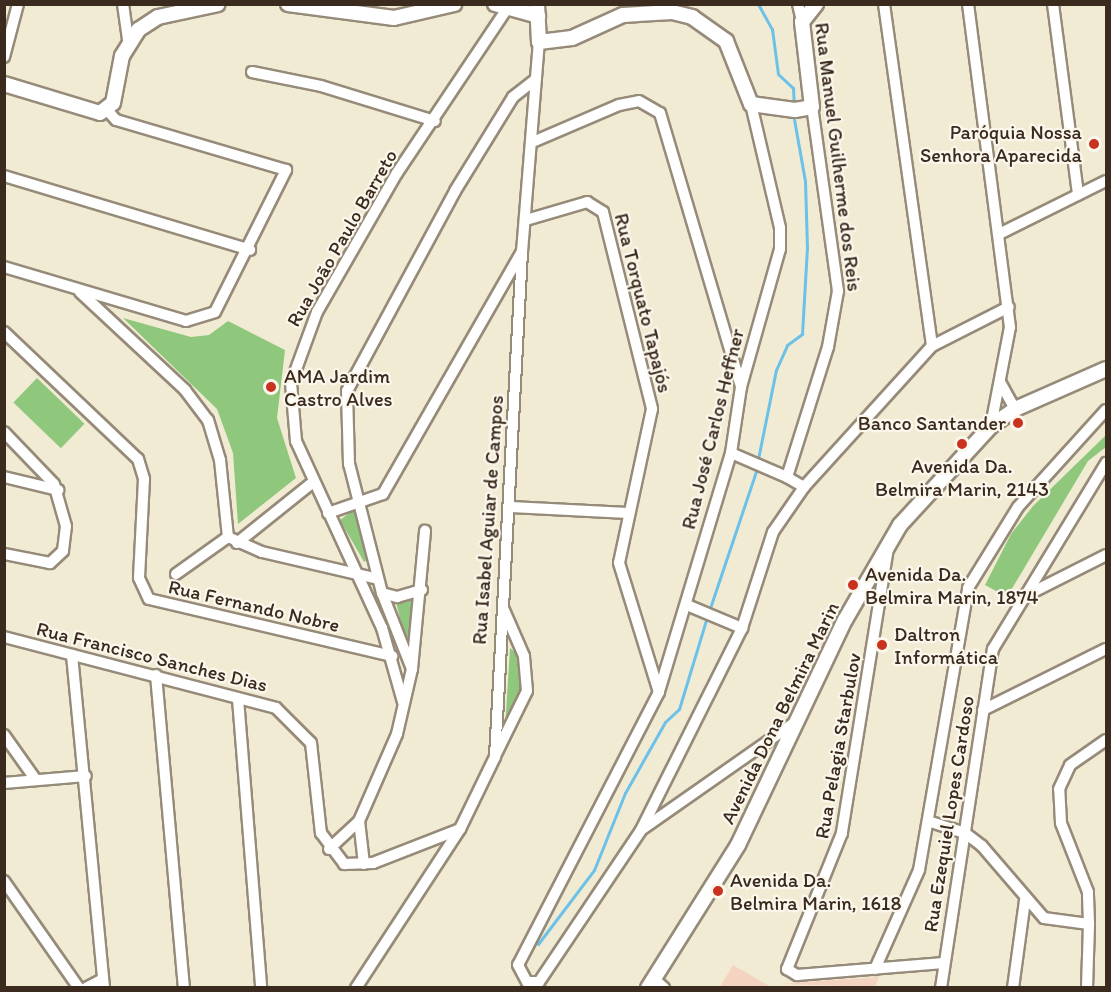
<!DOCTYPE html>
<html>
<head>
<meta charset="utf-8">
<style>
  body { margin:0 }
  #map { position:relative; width:1111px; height:992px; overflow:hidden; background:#f2ebd4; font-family:Itim,sans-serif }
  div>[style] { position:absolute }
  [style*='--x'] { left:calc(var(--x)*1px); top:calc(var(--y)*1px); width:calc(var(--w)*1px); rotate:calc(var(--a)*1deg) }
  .built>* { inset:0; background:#f4d3c1 }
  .green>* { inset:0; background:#8fc87c; transform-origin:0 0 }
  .stream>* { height:3px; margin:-1.5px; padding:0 1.5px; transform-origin:1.5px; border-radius:1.5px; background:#6cc1e8 }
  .roads { filter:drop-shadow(2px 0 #968a79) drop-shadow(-2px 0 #968a79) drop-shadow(0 2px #968a79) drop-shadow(0 -2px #968a79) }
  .minor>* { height:10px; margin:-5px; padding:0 5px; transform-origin:5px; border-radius:5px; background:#fff }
  .major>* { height:14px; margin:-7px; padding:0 7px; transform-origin:7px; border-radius:7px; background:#fff }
  .dots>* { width:16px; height:16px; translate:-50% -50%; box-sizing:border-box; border:3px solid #fbf7ec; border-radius:50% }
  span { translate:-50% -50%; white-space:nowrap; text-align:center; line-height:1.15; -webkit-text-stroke:4.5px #fbf7ec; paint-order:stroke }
  .poi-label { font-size:20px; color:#3b2a1e }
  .right { translate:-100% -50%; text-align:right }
  .left { translate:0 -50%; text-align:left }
  .street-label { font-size:20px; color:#3b2a1e }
  .frame { position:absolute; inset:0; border:6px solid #3b2a1e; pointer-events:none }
</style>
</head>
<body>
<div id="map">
  <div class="built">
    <i style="clip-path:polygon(733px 965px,771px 987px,720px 987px)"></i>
    <i style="clip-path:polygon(879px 977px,875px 987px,781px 984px,835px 980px)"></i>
  </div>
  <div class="green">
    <i style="clip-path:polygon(123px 318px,191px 337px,209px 335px,228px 321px,285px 350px,277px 418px,296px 478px,238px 524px,233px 453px,217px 409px)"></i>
    <i style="left:37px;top:378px;width:66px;height:34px;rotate:44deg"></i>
    <i style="clip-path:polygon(1106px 435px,1106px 447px,1088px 461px,1007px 597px,985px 585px,1011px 534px,1033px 506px)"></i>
    <i style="clip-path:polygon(356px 508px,370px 558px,364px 562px,340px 520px)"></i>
    <i style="clip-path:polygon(408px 597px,420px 601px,408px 650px,396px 602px)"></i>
    <i style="clip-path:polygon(510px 648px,532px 667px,505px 728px)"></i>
  </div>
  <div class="stream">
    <i style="--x:758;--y:4;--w:29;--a:61"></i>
    <i style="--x:772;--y:29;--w:45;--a:82.4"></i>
    <i style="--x:778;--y:74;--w:21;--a:43"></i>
    <i style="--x:793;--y:88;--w:17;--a:87"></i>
    <i style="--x:758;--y:459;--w:91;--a:-78.6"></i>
    <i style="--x:776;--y:370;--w:27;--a:-66"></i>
    <i style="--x:787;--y:345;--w:19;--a:-36"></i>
    <i style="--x:802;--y:334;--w:86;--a:-86.7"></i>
    <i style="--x:807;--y:248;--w:67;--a:-91.7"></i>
    <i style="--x:805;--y:181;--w:63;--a:-100.1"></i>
    <i style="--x:709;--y:611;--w:151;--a:-71.4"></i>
    <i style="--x:538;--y:944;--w:93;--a:-52.9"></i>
    <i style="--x:594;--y:870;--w:83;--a:-68.1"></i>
    <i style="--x:625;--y:793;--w:81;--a:-60.6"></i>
    <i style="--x:665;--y:722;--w:19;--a:-43"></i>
    <i style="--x:679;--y:709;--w:96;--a:-73.1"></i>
  </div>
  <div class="roads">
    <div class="minor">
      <i style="--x:123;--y:4;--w:36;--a:82"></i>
      <i style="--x:798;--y:4;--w:18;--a:77"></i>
      <i style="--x:884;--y:4;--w:345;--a:82"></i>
      <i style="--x:968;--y:4;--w:326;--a:82.6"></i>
      <i style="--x:1010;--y:327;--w:101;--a:100.9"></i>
      <i style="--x:1053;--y:4;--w:192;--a:82.5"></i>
      <i style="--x:4;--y:57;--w:55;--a:-75.2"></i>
      <i style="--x:252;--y:72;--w:70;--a:11.5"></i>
      <i style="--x:321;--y:86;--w:119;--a:17.1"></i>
      <i style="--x:751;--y:104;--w:127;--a:76.8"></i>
      <i style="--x:780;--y:228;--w:21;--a:90"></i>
      <i style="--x:780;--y:249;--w:143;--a:105.8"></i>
      <i style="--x:741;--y:387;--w:67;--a:98.6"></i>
      <i style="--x:731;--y:453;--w:250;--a:106.8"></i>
      <i style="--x:659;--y:692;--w:307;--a:117.3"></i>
      <i style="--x:518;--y:965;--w:19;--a:62"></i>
      <i style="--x:527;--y:982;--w:12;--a:0"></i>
      <i style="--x:539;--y:982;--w:183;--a:-56.1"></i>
      <i style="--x:641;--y:830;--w:226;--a:-63.4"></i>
      <i style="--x:742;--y:628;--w:101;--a:-72.1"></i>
      <i style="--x:773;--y:532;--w:55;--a:-55.4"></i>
      <i style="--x:804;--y:487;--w:20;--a:-150"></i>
      <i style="--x:787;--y:477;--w:136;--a:-72.5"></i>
      <i style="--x:828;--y:347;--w:57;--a:-79.9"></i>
      <i style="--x:838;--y:291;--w:186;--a:-98"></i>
      <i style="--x:535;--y:141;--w:91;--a:-23.2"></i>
      <i style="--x:619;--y:105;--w:20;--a:-11"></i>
      <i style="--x:639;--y:101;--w:24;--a:30"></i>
      <i style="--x:660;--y:113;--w:286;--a:73.5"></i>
      <i style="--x:4;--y:176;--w:257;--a:16.7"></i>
      <i style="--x:526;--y:220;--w:64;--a:-16.4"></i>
      <i style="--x:587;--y:202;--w:19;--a:32"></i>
      <i style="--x:603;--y:212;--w:203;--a:76"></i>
      <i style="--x:652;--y:409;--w:157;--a:102.1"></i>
      <i style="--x:619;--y:563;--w:135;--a:72.8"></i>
      <i style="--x:999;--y:234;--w:119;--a:-26.4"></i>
      <i style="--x:4;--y:267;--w:190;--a:16.5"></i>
      <i style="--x:186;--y:321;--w:30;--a:-17"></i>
      <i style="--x:215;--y:312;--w:159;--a:-63.4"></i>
      <i style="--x:286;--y:170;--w:177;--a:-163.6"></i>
      <i style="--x:116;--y:120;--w:13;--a:-132"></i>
      <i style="--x:80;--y:292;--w:144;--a:43"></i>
      <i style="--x:185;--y:390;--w:38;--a:53"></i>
      <i style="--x:208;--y:420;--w:42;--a:73.3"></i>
      <i style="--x:220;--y:460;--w:77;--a:84.1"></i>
      <i style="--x:228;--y:537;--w:37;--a:24"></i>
      <i style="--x:262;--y:552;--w:119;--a:13.1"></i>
      <i style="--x:4;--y:332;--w:185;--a:43.5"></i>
      <i style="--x:138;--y:459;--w:21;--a:73"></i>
      <i style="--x:144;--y:479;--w:99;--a:92.9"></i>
      <i style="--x:139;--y:578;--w:23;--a:65"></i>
      <i style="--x:149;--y:599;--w:250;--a:13.2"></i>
      <i style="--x:1000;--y:382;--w:31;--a:61"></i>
      <i style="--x:4;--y:432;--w:72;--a:46.1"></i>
      <i style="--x:54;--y:484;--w:44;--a:74.1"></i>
      <i style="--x:66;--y:526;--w:25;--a:97"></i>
      <i style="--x:63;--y:551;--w:18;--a:137"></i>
      <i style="--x:50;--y:563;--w:47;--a:-168.9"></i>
      <i style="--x:731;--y:453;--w:61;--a:23.2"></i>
      <i style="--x:4;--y:477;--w:56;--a:13.5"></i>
      <i style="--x:804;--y:487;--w:190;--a:-47.8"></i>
      <i style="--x:932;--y:346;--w:86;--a:-26.9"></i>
      <i style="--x:511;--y:507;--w:117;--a:2.9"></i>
      <i style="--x:328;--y:513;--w:58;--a:-19.1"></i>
      <i style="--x:383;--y:494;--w:278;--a:-60.2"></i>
      <i style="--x:237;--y:543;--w:96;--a:-38.7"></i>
      <i style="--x:888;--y:548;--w:289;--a:99.2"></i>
      <i style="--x:842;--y:833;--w:147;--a:112"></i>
      <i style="--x:787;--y:969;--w:12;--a:31"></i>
      <i style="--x:797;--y:975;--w:147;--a:-4.7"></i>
      <i style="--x:176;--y:574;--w:64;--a:-35.4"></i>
      <i style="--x:382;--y:593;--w:16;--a:15"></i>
      <i style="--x:397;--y:597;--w:26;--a:-16"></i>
      <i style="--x:1025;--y:596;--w:91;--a:-26.8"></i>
      <i style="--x:687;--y:605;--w:60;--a:22.7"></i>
      <i style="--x:4;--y:637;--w:281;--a:14.6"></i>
      <i style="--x:276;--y:708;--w:49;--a:45"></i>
      <i style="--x:311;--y:743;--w:91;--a:83.7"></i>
      <i style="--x:321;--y:833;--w:39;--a:53"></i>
      <i style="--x:344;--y:864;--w:29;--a:-2"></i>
      <i style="--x:373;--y:863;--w:93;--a:-21.3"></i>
      <i style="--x:72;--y:655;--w:335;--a:84.5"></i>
      <i style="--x:412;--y:669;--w:82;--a:-111.5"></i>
      <i style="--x:382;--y:593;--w:133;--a:-104.3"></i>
      <i style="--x:349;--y:464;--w:73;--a:-91.6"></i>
      <i style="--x:347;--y:391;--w:227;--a:-61.6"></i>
      <i style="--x:455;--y:191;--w:110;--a:-58.3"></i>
      <i style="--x:513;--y:97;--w:29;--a:-38"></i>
      <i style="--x:156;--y:675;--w:314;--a:84.9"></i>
      <i style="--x:238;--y:699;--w:290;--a:85.4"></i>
      <i style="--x:403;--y:702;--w:77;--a:-105.8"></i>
      <i style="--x:382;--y:628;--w:206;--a:-114.7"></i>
      <i style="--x:296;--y:441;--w:58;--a:-94.9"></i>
      <i style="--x:291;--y:383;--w:76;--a:-69.9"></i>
      <i style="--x:317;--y:312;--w:160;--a:-60.1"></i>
      <i style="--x:397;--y:173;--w:196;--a:-56.2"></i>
      <i style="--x:983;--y:710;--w:137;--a:-26.4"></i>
      <i style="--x:4;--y:735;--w:55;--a:54.6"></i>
      <i style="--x:495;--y:756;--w:72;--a:-63.8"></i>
      <i style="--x:527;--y:691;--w:35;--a:-95"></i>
      <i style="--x:524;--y:656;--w:50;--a:-113.5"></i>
      <i style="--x:4;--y:783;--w:82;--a:-4.9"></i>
      <i style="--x:931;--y:822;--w:36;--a:18"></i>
      <i style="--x:965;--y:833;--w:21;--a:37"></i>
      <i style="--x:982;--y:846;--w:95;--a:49.3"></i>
      <i style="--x:1044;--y:918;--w:45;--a:7.6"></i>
      <i style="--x:1089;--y:924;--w:32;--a:-92"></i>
      <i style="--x:1088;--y:892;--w:74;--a:-111.4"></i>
      <i style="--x:1061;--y:823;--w:34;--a:-93"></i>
      <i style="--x:1059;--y:789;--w:26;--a:-65"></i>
      <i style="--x:1070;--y:765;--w:44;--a:-34.8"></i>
      <i style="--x:644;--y:828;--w:187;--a:-35"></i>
      <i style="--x:329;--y:849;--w:41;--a:-43"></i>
      <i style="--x:364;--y:864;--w:43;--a:-96.6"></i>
      <i style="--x:359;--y:821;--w:95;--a:-66.4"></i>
      <i style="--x:397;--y:734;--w:67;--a:-77"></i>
      <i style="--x:412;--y:669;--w:139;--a:-84.6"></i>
      <i style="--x:4;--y:881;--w:131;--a:55"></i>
      <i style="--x:875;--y:969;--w:108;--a:-66"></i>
      <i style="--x:919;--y:870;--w:286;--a:-80.1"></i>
      <i style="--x:968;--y:588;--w:95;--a:-58.3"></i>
      <i style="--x:1018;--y:507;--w:131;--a:-47.8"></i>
      <i style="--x:653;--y:978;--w:15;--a:42"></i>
      <i style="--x:86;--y:988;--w:19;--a:-28"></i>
      <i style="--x:356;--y:988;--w:190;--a:-56.8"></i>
      <i style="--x:460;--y:829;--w:80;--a:-64.1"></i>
      <i style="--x:495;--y:757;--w:506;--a:-86.94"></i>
      <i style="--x:522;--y:252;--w:211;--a:-85.4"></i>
      <i style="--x:941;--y:988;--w:343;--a:-81.3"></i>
      <i style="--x:993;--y:649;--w:218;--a:-58.7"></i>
      <i style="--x:1013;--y:988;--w:89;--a:-82.2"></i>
      <i style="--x:1087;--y:988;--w:64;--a:-88.2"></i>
    </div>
    <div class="major">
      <i style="--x:288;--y:4;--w:107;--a:7.5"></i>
      <i style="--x:394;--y:18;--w:62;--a:-13.1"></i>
      <i style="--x:495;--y:4;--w:45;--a:15.6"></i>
      <i style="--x:537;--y:4;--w:38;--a:87"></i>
      <i style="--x:539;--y:42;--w:33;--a:-7"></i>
      <i style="--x:572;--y:38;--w:56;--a:-24.3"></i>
      <i style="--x:623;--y:15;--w:49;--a:-3.5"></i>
      <i style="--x:672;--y:12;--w:21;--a:14"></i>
      <i style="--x:692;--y:17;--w:42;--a:35.2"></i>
      <i style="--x:726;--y:41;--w:68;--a:68.4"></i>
      <i style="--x:751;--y:104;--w:44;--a:7.8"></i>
      <i style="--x:795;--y:110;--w:17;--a:-10"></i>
      <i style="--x:812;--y:107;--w:86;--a:-96.7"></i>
      <i style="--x:802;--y:22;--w:23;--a:-52"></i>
      <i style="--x:4;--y:84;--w:100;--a:16.8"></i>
      <i style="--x:100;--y:113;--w:16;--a:-38"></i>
      <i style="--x:113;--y:103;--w:48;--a:-79.2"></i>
      <i style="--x:122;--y:56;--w:31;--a:-58"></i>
      <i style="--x:138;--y:30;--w:24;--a:-33"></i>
      <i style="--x:158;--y:17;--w:61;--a:-12.2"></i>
      <i style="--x:648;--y:988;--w:169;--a:-57.8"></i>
      <i style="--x:738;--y:845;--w:249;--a:-64.6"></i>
      <i style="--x:845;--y:620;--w:110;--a:-59.9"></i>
      <i style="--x:900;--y:525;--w:134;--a:-47.4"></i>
      <i style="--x:991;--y:426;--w:29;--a:-35"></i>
      <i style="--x:1015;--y:409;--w:99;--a:-23.7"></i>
    </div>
  </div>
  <div class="dots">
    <i style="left:1094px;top:144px;background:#c8321e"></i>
    <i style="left:271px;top:387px;background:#c8321e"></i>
    <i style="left:1018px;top:423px;background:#c8321e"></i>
    <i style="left:962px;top:444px;background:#c8321e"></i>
    <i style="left:853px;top:585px;background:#c8321e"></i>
    <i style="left:882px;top:645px;background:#c8321e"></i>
    <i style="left:718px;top:891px;background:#c8321e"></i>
  </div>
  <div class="poi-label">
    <span class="right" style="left:1082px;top:144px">Paróquia Nossa<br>Senhora Aparecida</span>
    <span class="left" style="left:284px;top:388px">AMA Jardim<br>Castro Alves</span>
    <span class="right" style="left:1006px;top:423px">Banco Santander</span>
    <span style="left:962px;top:478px">Avenida Da.<br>Belmira Marin, 2143</span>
    <span class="left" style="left:865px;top:586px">Avenida Da.<br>Belmira Marin, 1874</span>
    <span class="left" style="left:894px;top:646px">Daltron<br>Informática</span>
    <span class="left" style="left:730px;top:892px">Avenida Da.<br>Belmira Marin, 1618</span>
  </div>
  <div class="street-label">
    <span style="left:838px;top:157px;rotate:83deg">Rua Manuel Guilherme dos Reis</span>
    <span style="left:342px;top:238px;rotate:-60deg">Rua João Paulo Barreto</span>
    <span style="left:643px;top:303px;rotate:76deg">Rua Torquato Tapajós</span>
    <span style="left:713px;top:429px;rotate:-76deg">Rua José Carlos Heffner</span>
    <span style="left:488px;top:520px;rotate:-86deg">Rua Isabel Aguiar de Campos</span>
    <span style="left:254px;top:606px;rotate:13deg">Rua Fernando Nobre</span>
    <span style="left:152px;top:657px;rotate:14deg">Rua Francisco Sanches Dias</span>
    <span style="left:780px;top:713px;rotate:-64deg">Avenida Dona Belmira Marin</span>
    <span style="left:838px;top:746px;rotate:-80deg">Rua Pelagia Starbulov</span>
    <span style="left:949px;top:814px;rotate:-81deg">Rua Ezequiel Lopes Cardoso</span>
  </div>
  <div class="frame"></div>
</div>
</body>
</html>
